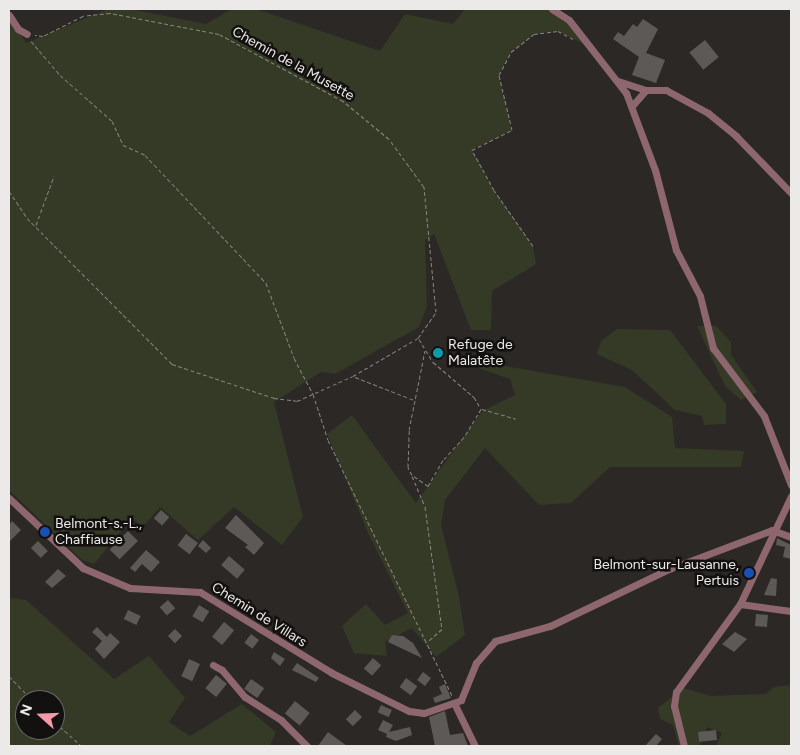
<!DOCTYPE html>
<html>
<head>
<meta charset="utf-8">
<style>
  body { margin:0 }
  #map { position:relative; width:800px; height:755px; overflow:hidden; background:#2c2825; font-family:Figtree,sans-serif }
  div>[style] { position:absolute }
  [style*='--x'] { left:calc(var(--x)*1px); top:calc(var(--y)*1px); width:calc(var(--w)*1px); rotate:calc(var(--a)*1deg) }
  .green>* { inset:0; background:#353a26 }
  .building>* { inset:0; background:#5d5956; transform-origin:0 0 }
  .path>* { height:1px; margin-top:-0.5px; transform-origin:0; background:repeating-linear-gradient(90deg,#878482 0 4px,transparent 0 6.5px) }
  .street>* { height:7px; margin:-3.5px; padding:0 3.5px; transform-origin:3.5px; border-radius:3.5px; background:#8e676e }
  .dots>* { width:14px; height:14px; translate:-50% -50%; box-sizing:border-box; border:2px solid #131110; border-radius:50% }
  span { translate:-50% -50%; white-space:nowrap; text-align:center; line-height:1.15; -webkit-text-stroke:5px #131110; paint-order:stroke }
  .street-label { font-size:14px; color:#eceae8 }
  .poi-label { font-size:14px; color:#eceae8 }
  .left { translate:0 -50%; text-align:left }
  .right { translate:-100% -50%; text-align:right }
  .frame { position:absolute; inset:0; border:10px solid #eceae8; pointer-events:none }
  .north { position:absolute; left:15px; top:690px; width:50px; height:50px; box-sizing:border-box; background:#131110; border:1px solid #6a6866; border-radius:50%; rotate:290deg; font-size:14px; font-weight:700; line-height:20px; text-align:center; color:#eceae8 }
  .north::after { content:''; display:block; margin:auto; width:18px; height:22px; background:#f49aa6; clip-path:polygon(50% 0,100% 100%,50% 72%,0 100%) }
</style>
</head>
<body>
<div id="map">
  <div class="green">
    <i style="clip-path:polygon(108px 9px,130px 9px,206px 24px,232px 9px,256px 9px,380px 51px,405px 14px,453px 24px,465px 9px,552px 9px,569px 20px,591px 48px,558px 31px,534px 34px,511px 52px,499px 75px,512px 130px,472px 150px,494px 190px,533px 246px,536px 264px,492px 291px,491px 330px,471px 330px,434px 234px,425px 240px,427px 306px,419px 327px,335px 374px,321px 372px,274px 402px,303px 517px,282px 545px,234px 507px,198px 540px,160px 507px,143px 527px,132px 518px,94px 564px,82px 560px,9px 490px,9px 15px,26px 43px)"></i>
    <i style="clip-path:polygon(697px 326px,716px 326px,731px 342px,731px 355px,757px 392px,741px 400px,725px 386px)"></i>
    <i style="clip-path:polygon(617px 329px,670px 330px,726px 404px,726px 424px,704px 425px,702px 416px,675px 410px,632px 370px,597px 354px,601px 341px)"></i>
    <i style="clip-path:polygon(482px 362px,625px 387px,672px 417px,675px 448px,744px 451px,741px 467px,610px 467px,571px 503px,539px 505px,485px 448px,445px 500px,441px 525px,459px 596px,465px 635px,436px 657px,412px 628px,385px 642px,387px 656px,354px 653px,342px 626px,366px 604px,385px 625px,408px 613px,368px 533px,327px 434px,352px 415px,416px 503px,482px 411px,515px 395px,510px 379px,478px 368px)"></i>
    <i style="clip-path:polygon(evenodd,9px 598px,26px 600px,114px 679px,149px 656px,185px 698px,169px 722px,190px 736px,242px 704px,276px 732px,270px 746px,9px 746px,9px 598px,25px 700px,55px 700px,55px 730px,25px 730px,25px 700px)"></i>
    <i style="clip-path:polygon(791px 685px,791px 745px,716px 746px,722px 733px,707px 727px,699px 746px,679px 746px,673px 725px,660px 719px,658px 708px,683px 688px,711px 696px,766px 694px,774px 687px)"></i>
  </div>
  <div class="building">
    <i style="clip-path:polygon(643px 19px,658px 29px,646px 53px,665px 60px,656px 83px,632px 75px,639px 57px,613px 39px,618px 32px,624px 36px,633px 24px,637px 27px)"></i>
    <i style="left:705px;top:40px;width:22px;height:20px;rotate:51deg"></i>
    <i style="left:441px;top:346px;width:12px;height:9px;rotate:76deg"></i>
    <i style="left:161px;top:510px;width:11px;height:11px;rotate:41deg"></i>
    <i style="clip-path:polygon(236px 515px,264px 543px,254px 555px,245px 547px,248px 545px,225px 528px)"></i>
    <i style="clip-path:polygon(12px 521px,21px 530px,9px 542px,9px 525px)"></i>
    <i style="left:128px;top:531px;width:14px;height:26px;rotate:45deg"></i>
    <i style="left:186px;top:534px;width:15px;height:14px;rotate:37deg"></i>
    <i style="clip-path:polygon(777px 538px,791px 545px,791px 559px,783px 557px,785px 547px,776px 545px)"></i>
    <i style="clip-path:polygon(203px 540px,211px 548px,206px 553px,198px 546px)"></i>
    <i style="left:38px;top:541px;width:14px;height:10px;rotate:45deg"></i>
    <i style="clip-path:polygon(146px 550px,160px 562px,151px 572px,142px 564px,135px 572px,130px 568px)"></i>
    <i style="left:229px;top:556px;width:21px;height:12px;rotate:41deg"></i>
    <i style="clip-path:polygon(58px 569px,66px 576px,52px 588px,45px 582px)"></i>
    <i style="clip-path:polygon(771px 578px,777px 579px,776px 596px,764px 595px)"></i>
    <i style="left:168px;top:600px;width:11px;height:11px;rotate:49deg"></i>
    <i style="left:199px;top:605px;width:12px;height:13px;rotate:31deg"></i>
    <i style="left:128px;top:610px;width:14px;height:10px;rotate:25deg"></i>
    <i style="left:756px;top:614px;width:12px;height:12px;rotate:5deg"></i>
    <i style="left:224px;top:622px;width:13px;height:19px;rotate:39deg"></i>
    <i style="clip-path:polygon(97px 627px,107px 637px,110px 633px,120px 642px,104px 659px,95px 649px,102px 641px,92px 632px)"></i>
    <i style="left:175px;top:629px;width:10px;height:10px;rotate:45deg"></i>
    <i style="clip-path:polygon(735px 632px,747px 639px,734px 652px,722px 644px)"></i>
    <i style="left:251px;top:634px;width:10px;height:11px;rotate:37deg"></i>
    <i style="clip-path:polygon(392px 635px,403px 636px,413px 643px,422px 658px,388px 642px)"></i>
    <i style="clip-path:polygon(274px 652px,285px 659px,280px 666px,271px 658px)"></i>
    <i style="left:373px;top:658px;width:11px;height:14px;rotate:41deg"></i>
    <i style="left:189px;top:659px;width:12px;height:19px;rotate:24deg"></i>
    <i style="clip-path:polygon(297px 663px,319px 678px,316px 682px,292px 670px)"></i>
    <i style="left:423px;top:672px;width:10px;height:10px;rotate:37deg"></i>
    <i style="left:216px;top:675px;width:14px;height:17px;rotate:39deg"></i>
    <i style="left:406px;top:678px;width:14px;height:11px;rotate:36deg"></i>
    <i style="left:251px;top:679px;width:16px;height:12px;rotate:35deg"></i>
    <i style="clip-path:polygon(445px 684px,451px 698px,435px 703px,433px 698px,442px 694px,439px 687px)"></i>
    <i style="left:295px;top:701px;width:19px;height:16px;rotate:39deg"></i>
    <i style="left:381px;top:705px;width:12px;height:8px;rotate:24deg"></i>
    <i style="left:355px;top:710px;width:10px;height:13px;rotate:45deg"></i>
    <i style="clip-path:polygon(445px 711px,450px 735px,463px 733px,468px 746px,435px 746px,429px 717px)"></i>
    <i style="clip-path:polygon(383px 720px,393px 725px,389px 732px,410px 727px,412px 735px,396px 741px,386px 737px,387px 734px,378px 730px)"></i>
    <i style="left:716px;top:730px;width:10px;height:18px;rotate:84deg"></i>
    <i style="clip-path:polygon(328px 732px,347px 746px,318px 746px)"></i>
    <i style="clip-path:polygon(656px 734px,662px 739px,656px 746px,645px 746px)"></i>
  </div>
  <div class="path">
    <i style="--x:31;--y:41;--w:45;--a:49.5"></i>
    <i style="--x:60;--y:75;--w:69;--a:41.5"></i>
    <i style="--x:112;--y:121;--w:26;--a:65"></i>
    <i style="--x:123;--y:145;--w:24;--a:24"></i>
    <i style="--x:145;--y:155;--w:176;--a:46.6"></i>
    <i style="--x:266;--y:283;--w:80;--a:69.5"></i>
    <i style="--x:294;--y:358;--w:41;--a:62.2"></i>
    <i style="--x:313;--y:394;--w:48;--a:71.9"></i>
    <i style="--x:328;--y:440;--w:284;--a:64.1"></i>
    <i style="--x:9;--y:191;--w:32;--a:56"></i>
    <i style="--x:27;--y:218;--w:206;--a:45.2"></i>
    <i style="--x:172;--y:364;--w:108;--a:18.4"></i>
    <i style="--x:274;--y:398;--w:23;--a:7"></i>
    <i style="--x:297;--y:401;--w:61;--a:-24.1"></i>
    <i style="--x:353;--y:376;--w:75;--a:-30.3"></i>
    <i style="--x:418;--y:338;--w:32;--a:-55"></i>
    <i style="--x:436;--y:312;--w:126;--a:-95.5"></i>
    <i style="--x:424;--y:187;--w:59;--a:-126.1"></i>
    <i style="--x:389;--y:139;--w:60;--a:-140.4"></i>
    <i style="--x:343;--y:101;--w:141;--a:-151.6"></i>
    <i style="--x:219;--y:34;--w:111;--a:-169.1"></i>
    <i style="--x:110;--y:13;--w:27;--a:174"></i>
    <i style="--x:83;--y:16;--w:45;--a:153.4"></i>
    <i style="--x:43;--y:36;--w:8;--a:-173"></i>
    <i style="--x:36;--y:225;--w:52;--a:-69.8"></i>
    <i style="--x:533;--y:246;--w:68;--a:-124.9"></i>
    <i style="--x:494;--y:190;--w:46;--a:-118.8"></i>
    <i style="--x:472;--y:150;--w:45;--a:-26.6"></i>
    <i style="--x:512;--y:130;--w:57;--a:-103.3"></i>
    <i style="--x:499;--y:75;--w:26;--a:-62"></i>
    <i style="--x:511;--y:52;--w:29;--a:-38"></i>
    <i style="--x:534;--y:34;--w:24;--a:-7"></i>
    <i style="--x:558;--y:31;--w:19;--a:28"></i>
    <i style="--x:419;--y:339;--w:27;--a:59"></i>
    <i style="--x:433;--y:362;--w:54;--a:40.5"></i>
    <i style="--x:474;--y:397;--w:14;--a:60"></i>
    <i style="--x:481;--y:409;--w:33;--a:121"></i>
    <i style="--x:464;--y:437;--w:31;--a:132"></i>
    <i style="--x:443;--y:460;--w:30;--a:120"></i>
    <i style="--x:428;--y:486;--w:19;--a:-145"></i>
    <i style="--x:412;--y:475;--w:9;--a:-117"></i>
    <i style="--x:408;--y:467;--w:37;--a:-88"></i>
    <i style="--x:409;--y:430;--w:81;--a:-78.6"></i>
    <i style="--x:355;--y:377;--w:63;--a:21.3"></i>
    <i style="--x:482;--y:409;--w:35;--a:16"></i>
    <i style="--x:412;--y:476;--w:34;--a:67"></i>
    <i style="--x:425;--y:507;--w:123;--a:82.1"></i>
    <i style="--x:442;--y:629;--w:18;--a:139"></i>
    <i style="--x:9;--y:676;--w:33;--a:46"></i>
    <i style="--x:55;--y:722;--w:36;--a:42"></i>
  </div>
  <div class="street">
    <i style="--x:552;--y:9;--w:20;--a:33"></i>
    <i style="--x:569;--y:20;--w:93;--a:52"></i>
    <i style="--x:626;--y:93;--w:82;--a:69.4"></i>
    <i style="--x:655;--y:170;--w:83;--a:75.3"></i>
    <i style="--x:676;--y:250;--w:52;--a:62.4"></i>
    <i style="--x:700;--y:296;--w:54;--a:76"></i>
    <i style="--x:713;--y:348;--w:85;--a:53.1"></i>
    <i style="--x:764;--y:416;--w:74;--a:68.6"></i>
    <i style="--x:9;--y:15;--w:17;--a:57"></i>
    <i style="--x:18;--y:29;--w:10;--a:29"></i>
    <i style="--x:618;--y:81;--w:29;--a:18"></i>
    <i style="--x:646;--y:90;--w:20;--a:0"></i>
    <i style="--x:666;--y:90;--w:48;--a:28.7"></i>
    <i style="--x:708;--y:113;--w:36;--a:39"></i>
    <i style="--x:736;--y:136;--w:79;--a:46"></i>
    <i style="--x:632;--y:106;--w:21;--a:-49"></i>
    <i style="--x:9;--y:498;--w:102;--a:43.4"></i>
    <i style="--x:83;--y:568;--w:51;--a:23.1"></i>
    <i style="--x:130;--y:588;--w:70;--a:3.3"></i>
    <i style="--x:200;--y:592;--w:155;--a:31.5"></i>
    <i style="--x:332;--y:673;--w:86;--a:26.3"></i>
    <i style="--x:409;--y:711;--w:15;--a:8"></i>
    <i style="--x:424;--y:713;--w:39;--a:-19"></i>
    <i style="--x:461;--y:700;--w:40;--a:-68"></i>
    <i style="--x:476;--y:663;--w:29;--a:-49"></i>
    <i style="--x:495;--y:641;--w:57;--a:-15.3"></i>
    <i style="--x:550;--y:626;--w:132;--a:-25.6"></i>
    <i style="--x:669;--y:569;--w:110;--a:-20.7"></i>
    <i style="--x:772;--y:530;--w:20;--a:20"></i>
    <i style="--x:740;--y:604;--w:51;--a:7.8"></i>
    <i style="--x:213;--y:665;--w:10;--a:29"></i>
    <i style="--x:222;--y:670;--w:35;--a:50"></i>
    <i style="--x:245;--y:697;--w:43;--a:32.6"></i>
    <i style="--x:281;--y:720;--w:37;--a:45"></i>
    <i style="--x:455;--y:705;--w:46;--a:64"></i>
    <i style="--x:684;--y:746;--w:41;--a:-104"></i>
    <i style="--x:674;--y:706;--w:14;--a:-82"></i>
    <i style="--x:676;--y:692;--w:109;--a:-54"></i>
    <i style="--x:740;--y:604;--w:119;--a:-64.7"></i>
  </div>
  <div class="dots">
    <i style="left:438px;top:353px;background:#0f9aa8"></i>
    <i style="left:45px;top:532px;background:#1a4fb4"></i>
    <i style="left:749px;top:573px;background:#1a4fb4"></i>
  </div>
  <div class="street-label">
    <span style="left:293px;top:64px;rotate:29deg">Chemin de la Musette</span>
    <span style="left:259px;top:615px;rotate:32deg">Chemin de Villars</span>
  </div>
  <div class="poi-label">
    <span class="left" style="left:448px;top:353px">Refuge de<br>Malatête</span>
    <span class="left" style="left:55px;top:532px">Belmont-s.-L.,<br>Chaffiause</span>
    <span class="right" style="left:739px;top:573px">Belmont-sur-Lausanne,<br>Pertuis</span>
  </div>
  <div class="frame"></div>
  <div class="north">N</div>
</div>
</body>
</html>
